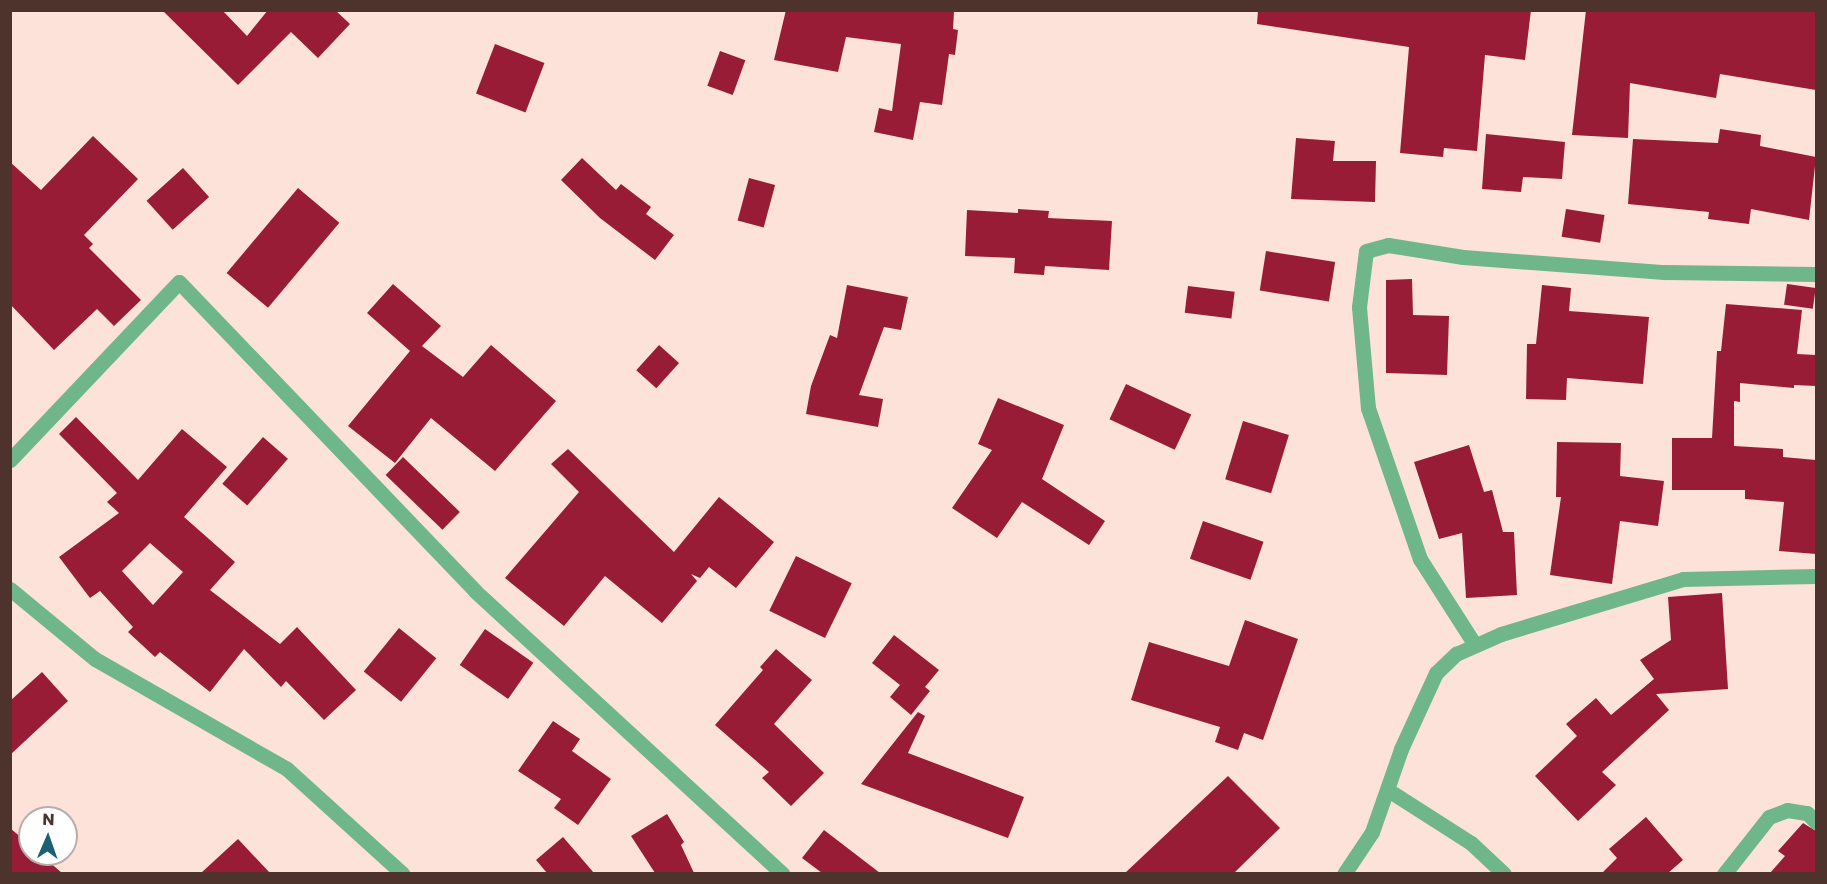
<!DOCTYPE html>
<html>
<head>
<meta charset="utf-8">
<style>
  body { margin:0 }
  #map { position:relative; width:1827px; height:884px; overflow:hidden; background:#fde2da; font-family:Poppins,sans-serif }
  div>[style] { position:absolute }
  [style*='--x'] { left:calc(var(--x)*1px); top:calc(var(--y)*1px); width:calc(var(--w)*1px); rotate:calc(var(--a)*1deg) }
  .building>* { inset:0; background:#981c35; transform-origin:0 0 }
  .minor>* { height:15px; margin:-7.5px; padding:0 7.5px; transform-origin:7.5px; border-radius:7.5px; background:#6fb78b }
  span { translate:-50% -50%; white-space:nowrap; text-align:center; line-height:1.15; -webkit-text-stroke:6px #fff; paint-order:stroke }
  .frame { position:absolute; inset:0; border:12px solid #4d332c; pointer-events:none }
  .north { position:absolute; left:18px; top:806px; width:60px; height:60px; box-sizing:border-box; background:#fff; border:2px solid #b8adab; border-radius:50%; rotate:2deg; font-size:16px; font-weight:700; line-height:24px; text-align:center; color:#4d332c }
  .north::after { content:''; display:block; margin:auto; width:21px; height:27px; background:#1a6271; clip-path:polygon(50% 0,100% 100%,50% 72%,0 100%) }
</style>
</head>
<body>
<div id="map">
  <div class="building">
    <i style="clip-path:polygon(162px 10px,222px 10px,247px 36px,268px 10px,335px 10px,350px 24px,318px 58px,291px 32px,238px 85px)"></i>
    <i style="clip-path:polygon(786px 10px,954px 12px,953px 29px,958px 30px,955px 55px,949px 54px,942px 105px,920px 102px,913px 140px,874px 132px,879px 108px,892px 111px,901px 44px,846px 37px,838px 72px,774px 60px)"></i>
    <i style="clip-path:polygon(1258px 10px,1531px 10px,1525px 60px,1485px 55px,1477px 151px,1444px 148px,1443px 157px,1400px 153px,1409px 47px,1257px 24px)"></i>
    <i style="clip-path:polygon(1586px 10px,1816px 10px,1816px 90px,1720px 74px,1716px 98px,1630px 83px,1628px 138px,1572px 135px)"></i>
    <i style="left:495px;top:44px;width:53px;height:53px;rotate:21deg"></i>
    <i style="left:720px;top:51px;width:27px;height:37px;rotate:20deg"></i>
    <i style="clip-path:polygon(1720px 129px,1761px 135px,1760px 146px,1816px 157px,1809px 220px,1751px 209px,1749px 224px,1708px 219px,1709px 212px,1628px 204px,1633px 139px,1718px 143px)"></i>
    <i style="clip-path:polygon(1486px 134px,1565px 142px,1562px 179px,1523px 177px,1521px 192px,1482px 189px)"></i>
    <i style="clip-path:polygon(93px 136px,138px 179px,84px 235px,93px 244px,89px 248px,141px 300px,114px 326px,97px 309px,54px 350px,10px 304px,10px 162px,41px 190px)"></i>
    <i style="clip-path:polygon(1296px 138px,1335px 141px,1333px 161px,1376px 161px,1375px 202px,1291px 199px)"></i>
    <i style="clip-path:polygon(582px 158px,616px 190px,621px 184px,651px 207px,646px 214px,674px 235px,655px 260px,600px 218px,561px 180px)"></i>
    <i style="left:183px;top:168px;width:39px;height:49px;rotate:48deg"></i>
    <i style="left:749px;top:178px;width:27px;height:44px;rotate:15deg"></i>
    <i style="left:298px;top:188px;width:54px;height:111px;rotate:40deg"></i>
    <i style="clip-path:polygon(1018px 209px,1049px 211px,1048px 218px,1112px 221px,1109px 270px,1045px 266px,1044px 275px,1014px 273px,1015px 258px,965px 256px,967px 210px,1018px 213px)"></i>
    <i style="left:1566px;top:209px;width:39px;height:28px;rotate:9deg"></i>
    <i style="left:1266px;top:251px;width:70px;height:40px;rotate:9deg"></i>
    <i style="clip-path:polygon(1412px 279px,1413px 315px,1449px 316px,1447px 375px,1386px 373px,1386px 280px)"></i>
    <i style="clip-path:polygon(393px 284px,441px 326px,422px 346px,463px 377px,491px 345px,556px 401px,495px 471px,431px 418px,395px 463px,348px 426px,410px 351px,367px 313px)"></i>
    <i style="left:1787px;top:284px;width:29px;height:21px;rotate:8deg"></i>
    <i style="clip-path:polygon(847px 285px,908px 297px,901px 330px,884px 327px,859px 395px,883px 399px,878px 427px,806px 414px,811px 386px,830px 335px,837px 338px)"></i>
    <i style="clip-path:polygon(1542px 285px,1571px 288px,1569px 311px,1649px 317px,1643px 384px,1567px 378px,1566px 400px,1526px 399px,1527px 344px,1536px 344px)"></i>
    <i style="left:1188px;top:286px;width:47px;height:27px;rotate:7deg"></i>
    <i style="clip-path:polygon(1726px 304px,1802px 310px,1797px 354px,1816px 355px,1816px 386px,1794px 385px,1794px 388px,1740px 383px,1740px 402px,1734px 401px,1734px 446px,1783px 449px,1783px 457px,1816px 460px,1816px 554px,1779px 551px,1784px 502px,1745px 499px,1745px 490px,1672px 490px,1672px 438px,1712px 438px,1717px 351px,1721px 351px)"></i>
    <i style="left:659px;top:345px;width:27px;height:34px;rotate:42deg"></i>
    <i style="left:1126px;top:384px;width:72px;height:39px;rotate:25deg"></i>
    <i style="clip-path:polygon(998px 398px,1064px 425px,1042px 479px,1105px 521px,1089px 545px,1022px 502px,997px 538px,952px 508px,992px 450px,978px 444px)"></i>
    <i style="clip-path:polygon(evenodd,76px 417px,138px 480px,182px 429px,227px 467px,184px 517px,235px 562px,210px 590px,280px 644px,297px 627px,356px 690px,324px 720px,286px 681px,281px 687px,244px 649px,210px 692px,160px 652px,155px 657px,128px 632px,133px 627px,100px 591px,90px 598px,59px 557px,119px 513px,107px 502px,117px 493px,59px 434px,76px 417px,150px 543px,183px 572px,153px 605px,122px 571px,150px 543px)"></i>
    <i style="left:1243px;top:421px;width:48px;height:61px;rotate:17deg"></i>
    <i style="left:263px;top:437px;width:33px;height:62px;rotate:41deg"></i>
    <i style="clip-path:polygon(1557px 442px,1621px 443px,1620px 476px,1664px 481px,1658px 526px,1620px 521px,1612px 584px,1550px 575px,1561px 497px,1556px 497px)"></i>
    <i style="clip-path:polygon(1469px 445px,1484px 492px,1492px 490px,1503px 532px,1514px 532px,1517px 595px,1466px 598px,1462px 533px,1439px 539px,1426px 499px,1414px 462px)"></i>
    <i style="clip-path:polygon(568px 449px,674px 552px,719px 497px,774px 542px,736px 588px,709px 567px,700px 578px,691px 574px,697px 581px,662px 623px,605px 576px,564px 626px,505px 578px,579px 492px,551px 464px)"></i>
    <i style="left:403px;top:457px;width:79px;height:25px;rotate:44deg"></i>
    <i style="left:1203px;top:521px;width:64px;height:40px;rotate:19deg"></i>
    <i style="left:796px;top:556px;width:62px;height:61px;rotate:26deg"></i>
    <i style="clip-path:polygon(1722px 593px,1728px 689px,1656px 694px,1669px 710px,1602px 772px,1616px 785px,1578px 821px,1535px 776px,1577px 736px,1566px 724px,1596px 698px,1611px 715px,1654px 679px,1640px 660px,1671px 640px,1668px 597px)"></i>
    <i style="clip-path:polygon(1245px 620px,1298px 639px,1263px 740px,1244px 733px,1238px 750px,1215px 742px,1220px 727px,1131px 700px,1149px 642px,1229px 666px)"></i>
    <i style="left:399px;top:628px;width:48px;height:56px;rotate:39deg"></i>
    <i style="left:485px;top:629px;width:59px;height:44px;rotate:35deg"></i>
    <i style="clip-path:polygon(894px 635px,939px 670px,925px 687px,930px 691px,911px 715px,890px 697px,900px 685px,872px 663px)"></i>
    <i style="clip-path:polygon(776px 649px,812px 680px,774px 724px,824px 773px,791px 806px,762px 778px,769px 772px,715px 725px,763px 670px,760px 667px)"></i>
    <i style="clip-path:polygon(42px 672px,68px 701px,10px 755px,10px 701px)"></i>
    <i style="clip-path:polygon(918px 712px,925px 716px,908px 753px,1024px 797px,1008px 838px,861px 784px)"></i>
    <i style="clip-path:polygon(553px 721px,580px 739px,572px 751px,611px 779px,578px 825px,554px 808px,561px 799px,518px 771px)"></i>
    <i style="clip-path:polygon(1228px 776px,1280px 828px,1234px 873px,1125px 873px)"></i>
    <i style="clip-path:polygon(667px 814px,684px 842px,681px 845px,694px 873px,655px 873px,631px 836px)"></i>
    <i style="clip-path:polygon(1646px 817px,1683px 860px,1668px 873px,1602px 873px,1617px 858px,1609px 849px)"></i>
    <i style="clip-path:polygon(1803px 823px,1816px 831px,1816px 873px,1770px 873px,1785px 856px,1778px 851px)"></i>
    <i style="clip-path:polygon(10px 828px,30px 845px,30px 854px,40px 854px,62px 873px,10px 873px)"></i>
    <i style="clip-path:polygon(824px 830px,880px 873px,822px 873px,802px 858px)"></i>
    <i style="clip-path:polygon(563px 837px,594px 873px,547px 873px,536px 860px)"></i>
    <i style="clip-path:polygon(238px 839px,270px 873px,201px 873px)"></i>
  </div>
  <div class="minor">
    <i style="--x:10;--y:460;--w:245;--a:-46.5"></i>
    <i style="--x:179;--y:282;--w:428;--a:46.2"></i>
    <i style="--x:475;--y:591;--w:418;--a:42.6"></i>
    <i style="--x:10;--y:589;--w:110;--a:39.5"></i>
    <i style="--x:95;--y:659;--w:221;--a:29.8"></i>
    <i style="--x:287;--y:769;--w:156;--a:42.2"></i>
    <i style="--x:1475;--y:645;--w:102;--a:-122.6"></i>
    <i style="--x:1420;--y:559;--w:160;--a:-109"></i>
    <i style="--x:1368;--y:408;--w:101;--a:-95.1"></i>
    <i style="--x:1359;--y:307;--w:56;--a:-82.9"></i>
    <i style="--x:1366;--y:251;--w:23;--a:-15"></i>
    <i style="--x:1388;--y:245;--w:76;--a:9.1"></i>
    <i style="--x:1463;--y:257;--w:202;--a:4.3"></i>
    <i style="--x:1664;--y:272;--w:152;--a:0.8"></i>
    <i style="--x:1388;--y:790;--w:98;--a:32.6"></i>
    <i style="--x:1471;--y:843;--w:45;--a:43.2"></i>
    <i style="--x:1344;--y:874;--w:50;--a:-56.3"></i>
    <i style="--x:1372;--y:832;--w:88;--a:-70.7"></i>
    <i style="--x:1401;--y:749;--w:84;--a:-65.3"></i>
    <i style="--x:1436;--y:673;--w:28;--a:-44"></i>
    <i style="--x:1456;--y:654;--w:49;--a:-24"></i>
    <i style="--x:1501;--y:634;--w:190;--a:-16.8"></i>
    <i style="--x:1683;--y:579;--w:133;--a:-1.3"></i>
    <i style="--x:1724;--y:874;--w:73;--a:-51.7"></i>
    <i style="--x:1769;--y:817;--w:19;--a:-21"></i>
    <i style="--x:1787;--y:810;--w:20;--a:9"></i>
    <i style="--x:1807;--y:813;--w:13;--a:45"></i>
  </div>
  <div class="frame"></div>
  <div class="north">N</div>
</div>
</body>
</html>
